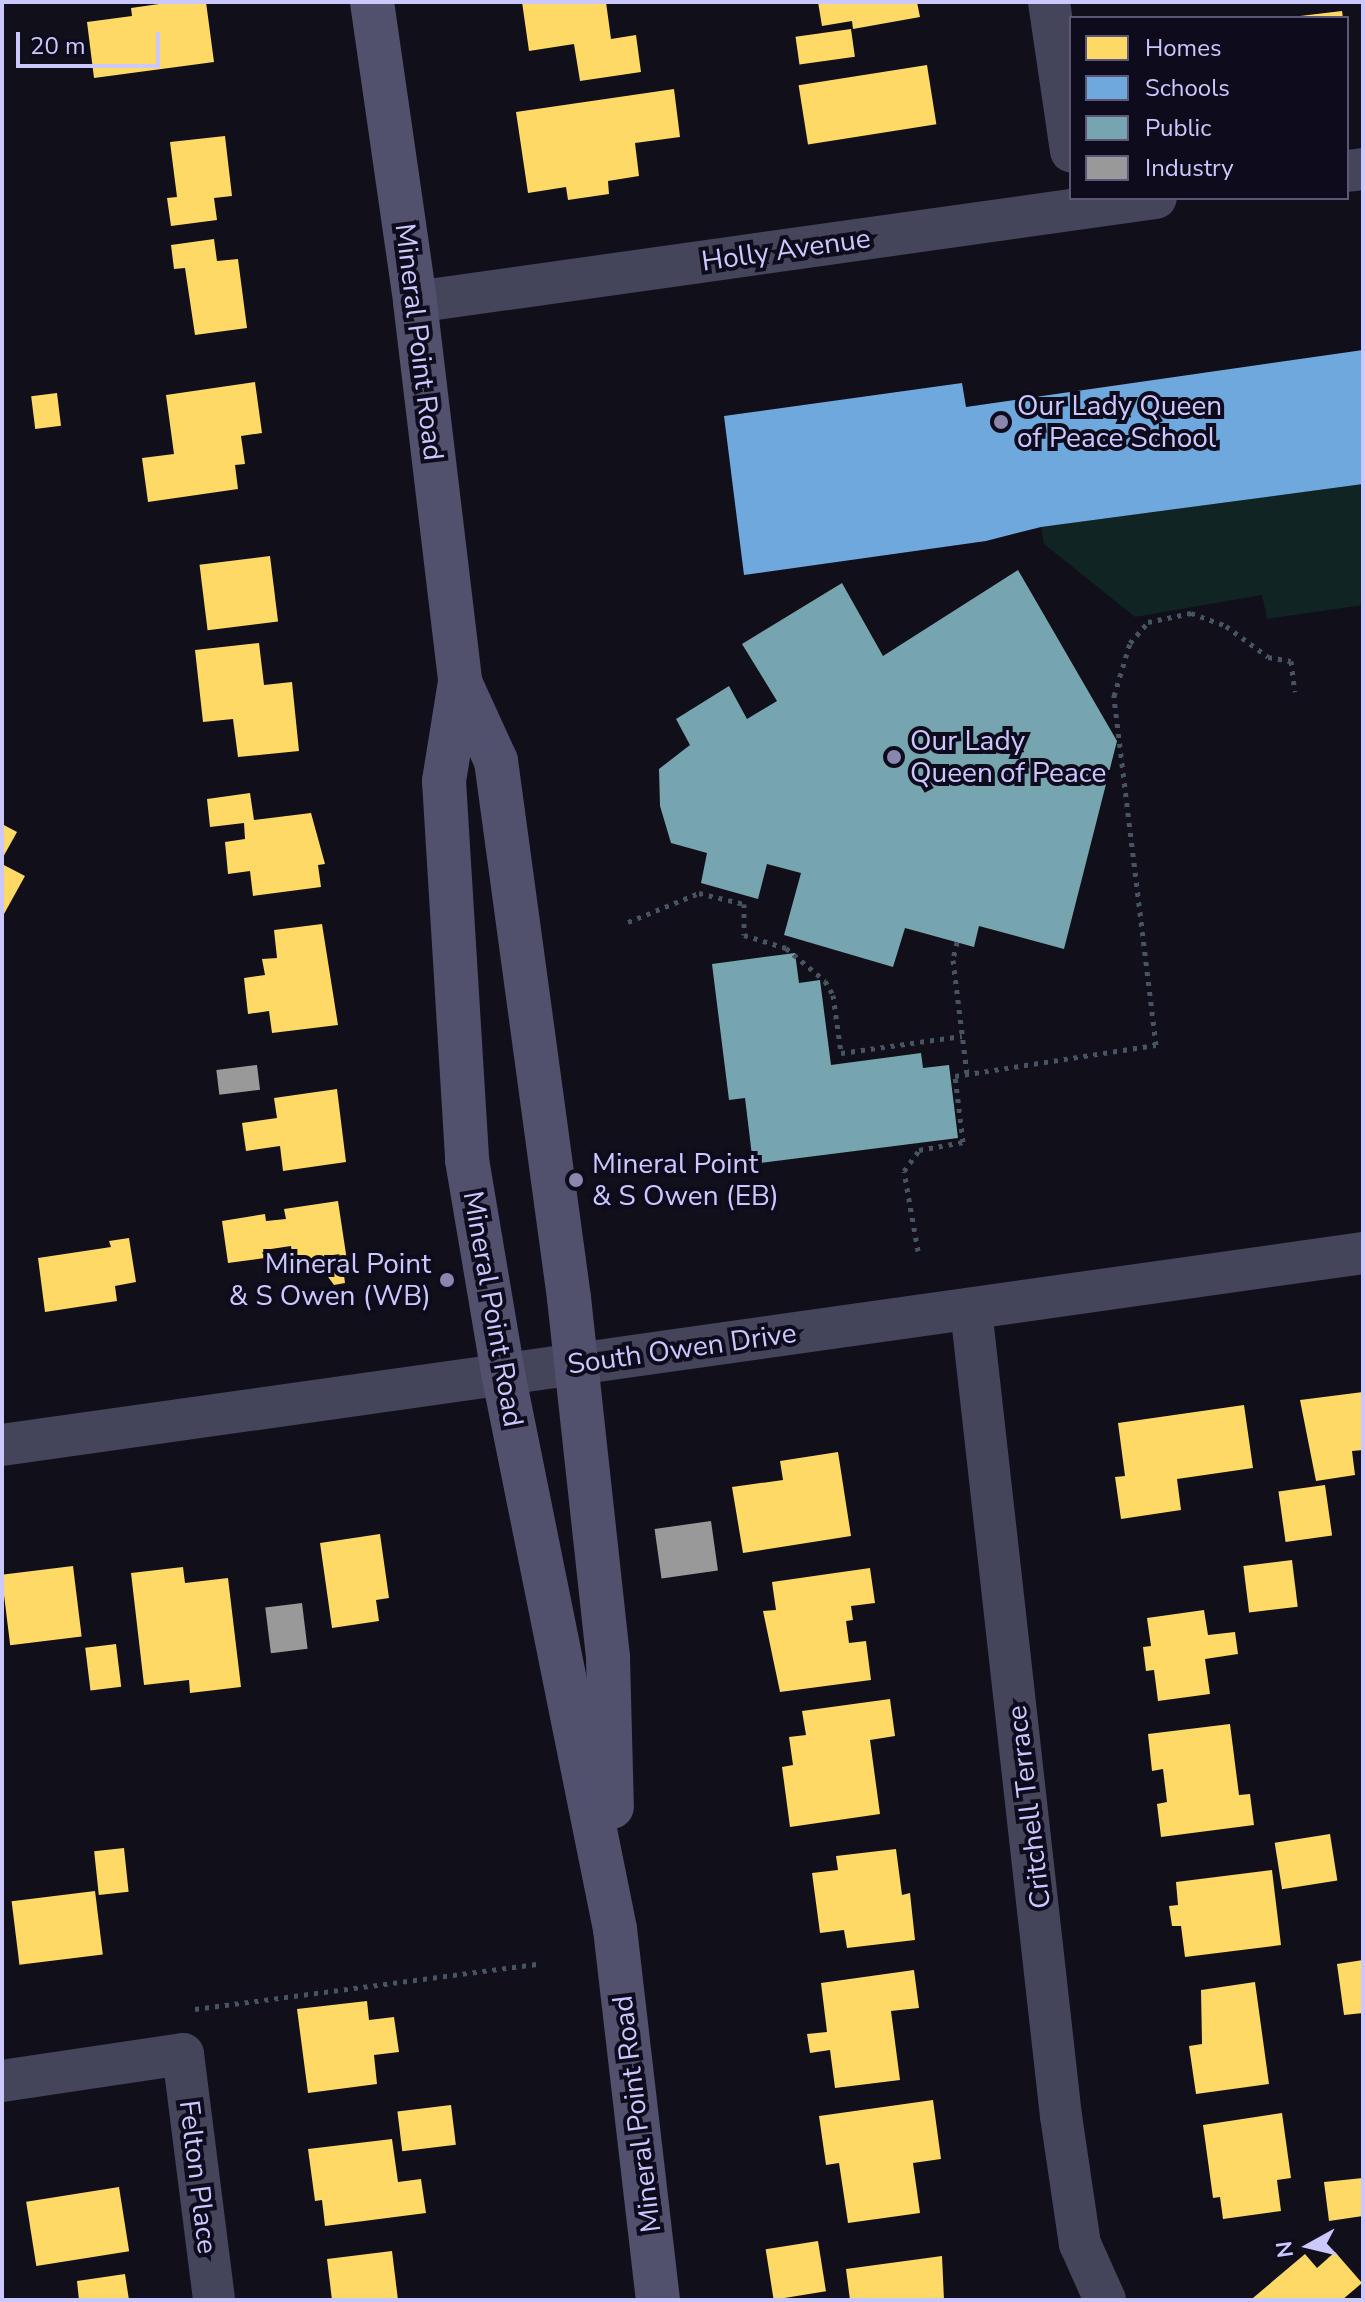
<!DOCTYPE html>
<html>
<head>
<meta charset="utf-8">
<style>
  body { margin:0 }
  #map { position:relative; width:1365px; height:2302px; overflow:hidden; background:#110f19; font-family:"Nunito Sans",sans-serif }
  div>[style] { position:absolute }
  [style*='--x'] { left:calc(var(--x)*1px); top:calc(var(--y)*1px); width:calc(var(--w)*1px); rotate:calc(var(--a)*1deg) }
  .green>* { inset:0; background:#0f2423 }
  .homes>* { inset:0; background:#ffd966; transform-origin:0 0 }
  .schools>* { inset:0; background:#6fa8dc }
  .public>* { inset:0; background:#76a5af }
  .industry>* { inset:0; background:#999; transform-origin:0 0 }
  .path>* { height:5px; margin-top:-2.5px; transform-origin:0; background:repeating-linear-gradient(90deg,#465561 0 4px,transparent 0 10px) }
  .street>* { height:42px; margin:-21px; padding:0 21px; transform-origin:21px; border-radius:21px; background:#44445a }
  .secondary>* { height:44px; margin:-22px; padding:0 22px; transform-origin:22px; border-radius:22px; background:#51506d }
  .dots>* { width:22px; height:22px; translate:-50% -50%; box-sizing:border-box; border:4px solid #0e0b1d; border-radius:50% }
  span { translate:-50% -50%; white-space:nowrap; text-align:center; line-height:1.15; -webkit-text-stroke:8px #0e0b1d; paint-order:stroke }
  .street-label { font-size:28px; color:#cbc8ff }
  .poi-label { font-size:28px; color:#cbc8ff }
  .left { translate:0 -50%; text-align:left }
  .right { translate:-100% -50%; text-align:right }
  .frame { position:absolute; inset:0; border:4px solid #cbc8ff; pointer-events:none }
  .legend { position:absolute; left:1069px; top:16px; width:280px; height:184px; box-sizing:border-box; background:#0e0b1d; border:2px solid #5a5777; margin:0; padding:10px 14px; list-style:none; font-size:24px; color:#cbc8ff }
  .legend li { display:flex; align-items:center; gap:16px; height:40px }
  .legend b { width:40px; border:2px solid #5a5777 }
  .north { position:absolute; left:1269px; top:2206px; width:80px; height:80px; -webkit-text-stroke:6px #0e0b1d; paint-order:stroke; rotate:262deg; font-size:22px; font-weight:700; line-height:32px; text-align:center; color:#cbc8ff }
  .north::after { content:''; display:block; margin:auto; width:28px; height:36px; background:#cbc8ff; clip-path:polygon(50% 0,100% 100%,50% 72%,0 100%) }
  .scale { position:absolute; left:16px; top:32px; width:144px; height:36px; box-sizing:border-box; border:4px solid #cbc8ff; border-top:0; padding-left:10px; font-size:24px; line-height:28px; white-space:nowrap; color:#cbc8ff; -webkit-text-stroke:6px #0e0b1d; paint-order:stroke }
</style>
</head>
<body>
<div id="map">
  <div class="green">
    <i style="clip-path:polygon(1363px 484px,1363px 605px,1267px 619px,1262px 595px,1135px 617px,1044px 544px,1041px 527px)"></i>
  </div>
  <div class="homes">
    <i style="clip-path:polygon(173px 2px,206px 2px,214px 62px,94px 78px,87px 22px,132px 16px,131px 8px)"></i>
    <i style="clip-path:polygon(522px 2px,606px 2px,611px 39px,636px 35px,641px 72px,580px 81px,574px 44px,529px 51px)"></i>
    <i style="clip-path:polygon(818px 2px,917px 2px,920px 17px,853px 29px,852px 21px,822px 26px)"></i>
    <i style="clip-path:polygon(1342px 11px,1343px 18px,1300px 18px,1300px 16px)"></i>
    <i style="left:851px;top:29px;width:28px;height:56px;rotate:82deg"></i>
    <i style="left:927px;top:65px;width:60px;height:130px;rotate:81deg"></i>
    <i style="clip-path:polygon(674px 89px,680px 137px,635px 143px,639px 176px,608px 181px,609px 194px,568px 200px,566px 187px,528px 193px,516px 112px)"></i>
    <i style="clip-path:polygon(225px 136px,232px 196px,214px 198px,217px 220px,171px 226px,167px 198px,177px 197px,170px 142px)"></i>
    <i style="clip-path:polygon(214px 239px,217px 261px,238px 259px,247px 328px,195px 335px,185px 268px,174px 269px,171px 245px)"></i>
    <i style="clip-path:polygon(255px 382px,262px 433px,241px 436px,245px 464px,235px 465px,238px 489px,148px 502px,142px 458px,174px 454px,166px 395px)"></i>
    <i style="left:57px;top:393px;width:33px;height:26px;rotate:83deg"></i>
    <i style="left:270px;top:556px;width:66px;height:71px;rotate:83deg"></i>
    <i style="clip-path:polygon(259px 643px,264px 685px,292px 682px,299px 751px,238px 757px,233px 719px,203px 722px,195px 650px)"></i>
    <i style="clip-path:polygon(250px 793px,254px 820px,311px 813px,325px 864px,318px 865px,321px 887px,253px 896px,250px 871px,228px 874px,225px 842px,245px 839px,244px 823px,210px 827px,207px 799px)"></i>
    <i style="clip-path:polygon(2px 824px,17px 832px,2px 859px)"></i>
    <i style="clip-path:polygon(2px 864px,25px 876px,4px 914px,2px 913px)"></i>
    <i style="clip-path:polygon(322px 924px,338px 1025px,272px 1033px,269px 1011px,248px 1014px,244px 978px,265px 975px,262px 959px,277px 958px,274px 930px)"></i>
    <i style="clip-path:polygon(337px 1089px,346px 1162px,283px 1171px,280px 1146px,246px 1151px,242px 1123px,277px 1118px,274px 1098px)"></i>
    <i style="clip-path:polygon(338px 1201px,349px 1274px,344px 1275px,345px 1283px,334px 1285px,323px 1270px,294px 1274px,291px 1246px,271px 1249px,272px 1257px,228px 1263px,222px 1221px,265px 1214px,266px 1221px,286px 1219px,284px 1209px)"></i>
    <i style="clip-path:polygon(129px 1238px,136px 1282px,115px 1286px,117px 1301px,45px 1312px,38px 1258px,111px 1247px,109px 1241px)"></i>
    <i style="clip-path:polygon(1363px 1392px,1363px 1450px,1352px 1451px,1355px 1475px,1316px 1481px,1300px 1400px)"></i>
    <i style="clip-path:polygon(1244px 1405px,1253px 1468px,1177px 1479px,1181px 1510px,1121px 1519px,1115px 1477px,1125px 1476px,1118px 1423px)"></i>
    <i style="clip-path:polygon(838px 1452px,851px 1536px,743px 1553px,732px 1487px,783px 1480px,780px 1461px)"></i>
    <i style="left:1325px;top:1485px;width:51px;height:47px;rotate:82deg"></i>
    <i style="clip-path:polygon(380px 1534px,389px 1598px,376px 1600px,379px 1621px,332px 1628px,320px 1543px)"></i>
    <i style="left:1292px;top:1560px;width:47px;height:49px;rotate:83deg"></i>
    <i style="left:73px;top:1566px;width:71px;height:72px;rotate:83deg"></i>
    <i style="clip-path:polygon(183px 1567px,185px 1583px,228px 1578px,241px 1687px,190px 1693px,189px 1680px,144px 1685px,131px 1573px)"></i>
    <i style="clip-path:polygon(870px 1568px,875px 1603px,851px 1606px,853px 1620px,846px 1621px,849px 1643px,866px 1641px,871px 1680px,780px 1692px,763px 1611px,776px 1610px,772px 1582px)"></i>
    <i style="clip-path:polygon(1204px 1610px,1208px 1635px,1235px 1632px,1238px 1654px,1205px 1659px,1210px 1694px,1158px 1701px,1154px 1670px,1146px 1671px,1143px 1647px,1151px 1646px,1147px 1618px)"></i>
    <i style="left:116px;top:1644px;width:43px;height:31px;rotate:83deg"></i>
    <i style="clip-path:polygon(890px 1699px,895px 1736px,870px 1740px,880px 1814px,790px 1827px,782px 1767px,793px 1765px,789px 1737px,806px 1735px,802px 1711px)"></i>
    <i style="clip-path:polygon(1230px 1724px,1239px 1795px,1250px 1794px,1254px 1825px,1161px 1837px,1157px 1804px,1167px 1802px,1163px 1769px,1152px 1771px,1148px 1734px)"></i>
    <i style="left:1330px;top:1834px;width:47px;height:56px;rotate:81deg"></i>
    <i style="left:124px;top:1848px;width:44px;height:30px;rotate:84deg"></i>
    <i style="clip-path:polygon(896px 1849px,902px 1895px,910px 1893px,915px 1940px,847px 1948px,844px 1930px,820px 1933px,812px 1873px,838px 1870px,836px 1856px)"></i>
    <i style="clip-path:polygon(1272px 1870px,1281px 1945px,1185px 1957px,1181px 1926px,1172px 1926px,1169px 1906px,1178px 1905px,1176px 1882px)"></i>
    <i style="left:95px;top:1891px;width:64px;height:84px;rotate:83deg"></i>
    <i style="clip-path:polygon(1363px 1960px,1363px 2013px,1344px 2015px,1337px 1964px)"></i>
    <i style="clip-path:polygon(914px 1970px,919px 2008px,891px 2011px,900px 2080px,835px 2088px,830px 2050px,810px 2053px,807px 2034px,827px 2032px,821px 1983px)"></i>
    <i style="clip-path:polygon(1255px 1982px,1269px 2084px,1196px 2094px,1189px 2046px,1202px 2044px,1201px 1990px)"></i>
    <i style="clip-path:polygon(367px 2001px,369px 2020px,394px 2017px,399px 2052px,374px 2055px,377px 2084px,308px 2093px,297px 2009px)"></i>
    <i style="clip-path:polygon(933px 2100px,941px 2159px,913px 2163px,920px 2213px,848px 2223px,839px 2163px,826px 2165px,819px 2116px)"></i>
    <i style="left:451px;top:2105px;width:40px;height:54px;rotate:83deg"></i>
    <i style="clip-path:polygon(1282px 2113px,1291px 2178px,1277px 2180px,1281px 2211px,1223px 2219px,1220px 2197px,1213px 2198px,1203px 2125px)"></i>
    <i style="clip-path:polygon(392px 2139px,398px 2182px,421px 2179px,426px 2213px,325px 2226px,322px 2200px,315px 2201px,308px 2149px)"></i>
    <i style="clip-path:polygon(1363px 2178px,1363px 2216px,1329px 2221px,1324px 2182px)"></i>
    <i style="left:119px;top:2187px;width:65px;height:94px;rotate:81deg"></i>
    <i style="left:818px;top:2241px;width:51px;height:53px;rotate:81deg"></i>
    <i style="clip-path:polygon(392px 2251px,398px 2300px,332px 2300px,327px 2259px)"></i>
    <i style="clip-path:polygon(1335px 2252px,1362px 2283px,1342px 2300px,1253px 2298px,1305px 2254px,1317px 2268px)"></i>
    <i style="clip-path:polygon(942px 2256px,944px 2300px,850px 2300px,846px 2269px)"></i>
    <i style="clip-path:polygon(125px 2274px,129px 2300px,79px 2300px,77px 2281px)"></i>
  </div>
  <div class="schools">
    <i style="clip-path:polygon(1363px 350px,1363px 484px,1041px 527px,986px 541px,744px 575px,724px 416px,962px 383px,966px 407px)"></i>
  </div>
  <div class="public">
    <i style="clip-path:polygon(1018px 570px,1117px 741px,1064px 949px,979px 926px,974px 947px,905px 928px,893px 967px,784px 935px,801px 873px,767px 864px,758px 899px,701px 883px,707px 853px,671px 843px,660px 806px,659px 769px,690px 745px,676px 719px,729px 686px,747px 719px,777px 701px,742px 644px,842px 583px,883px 656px)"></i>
    <i style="clip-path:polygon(795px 953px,799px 983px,820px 980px,831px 1065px,921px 1053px,923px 1068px,949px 1065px,958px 1138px,753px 1164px,745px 1098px,729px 1100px,712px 964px)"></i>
  </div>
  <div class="industry">
    <i style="left:257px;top:1065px;width:25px;height:41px;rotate:83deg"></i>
    <i style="left:711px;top:1521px;width:50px;height:57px;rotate:82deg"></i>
    <i style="left:302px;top:1603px;width:46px;height:37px;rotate:83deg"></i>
  </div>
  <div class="path">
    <i style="--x:628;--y:922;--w:77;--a:-22.2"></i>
    <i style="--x:699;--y:893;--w:46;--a:13.7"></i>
    <i style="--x:744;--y:904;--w:31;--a:90"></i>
    <i style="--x:744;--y:935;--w:44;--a:17.2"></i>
    <i style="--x:786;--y:948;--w:51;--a:40.2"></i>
    <i style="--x:825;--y:981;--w:16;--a:60"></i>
    <i style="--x:833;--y:995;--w:59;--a:82.1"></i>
    <i style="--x:841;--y:1053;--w:122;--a:-8"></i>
    <i style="--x:957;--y:942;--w:18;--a:103"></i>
    <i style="--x:953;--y:960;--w:115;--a:83"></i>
    <i style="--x:918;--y:1251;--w:81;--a:-99.9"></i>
    <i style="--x:904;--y:1171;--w:26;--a:-54"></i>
    <i style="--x:919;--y:1150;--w:45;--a:-10.3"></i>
    <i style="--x:963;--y:1142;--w:66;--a:-96.9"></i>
    <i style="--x:955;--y:1076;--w:203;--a:-8.8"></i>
    <i style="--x:1156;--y:1045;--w:352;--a:-96.9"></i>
    <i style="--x:1114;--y:696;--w:55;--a:-73.2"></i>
    <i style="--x:1130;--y:643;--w:28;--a:-49"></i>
    <i style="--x:1148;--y:622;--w:44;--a:-11.8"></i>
    <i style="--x:1191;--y:613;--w:37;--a:20"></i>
    <i style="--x:1226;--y:626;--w:52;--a:36.4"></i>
    <i style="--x:1268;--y:657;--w:23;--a:10"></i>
    <i style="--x:1291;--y:661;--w:31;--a:83"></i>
    <i style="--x:195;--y:2009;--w:347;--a:-7.5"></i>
  </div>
  <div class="street">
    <i style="--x:1049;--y:2;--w:151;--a:81.6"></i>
    <i style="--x:1347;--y:171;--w:16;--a:-7"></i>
    <i style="--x:415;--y:302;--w:748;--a:-7.99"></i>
    <i style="--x:971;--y:1309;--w:812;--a:83.64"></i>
    <i style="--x:1061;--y:2116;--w:129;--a:81.6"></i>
    <i style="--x:1080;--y:2244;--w:61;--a:65.9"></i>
    <i style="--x:2;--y:1445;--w:1374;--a:-8.03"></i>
    <i style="--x:2;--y:2081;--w:183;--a:-8.5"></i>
    <i style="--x:183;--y:2054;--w:248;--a:82.8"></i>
  </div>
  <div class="secondary">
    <i style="--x:372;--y:2;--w:303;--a:81.8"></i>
    <i style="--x:415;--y:302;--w:383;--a:83.2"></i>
    <i style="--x:460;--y:682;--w:100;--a:99.2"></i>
    <i style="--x:444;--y:781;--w:380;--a:86.5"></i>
    <i style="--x:467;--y:1160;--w:216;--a:80.4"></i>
    <i style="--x:503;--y:1373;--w:567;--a:78.61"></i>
    <i style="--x:615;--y:1929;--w:373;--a:83.4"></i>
    <i style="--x:460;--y:682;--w:87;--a:65.5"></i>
    <i style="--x:496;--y:761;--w:542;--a:82.26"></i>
    <i style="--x:569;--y:1298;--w:362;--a:83.8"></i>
    <i style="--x:608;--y:1658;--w:149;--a:88.5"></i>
  </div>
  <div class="dots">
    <i style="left:1001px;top:422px;background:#8a87ae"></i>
    <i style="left:894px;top:757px;background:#8a87ae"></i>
    <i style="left:576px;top:1180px;background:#8a87ae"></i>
    <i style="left:447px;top:1280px;background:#8a87ae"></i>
  </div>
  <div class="street-label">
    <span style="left:786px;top:250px;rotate:-8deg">Holly Avenue</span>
    <span style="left:419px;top:342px;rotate:83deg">Mineral Point Road</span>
    <span style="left:493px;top:1309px;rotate:80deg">Mineral Point Road</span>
    <span style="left:682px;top:1349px;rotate:-8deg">South Owen Drive</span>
    <span style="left:1029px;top:1807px;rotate:-97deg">Critchell Terrace</span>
    <span style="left:637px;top:2114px;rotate:-97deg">Mineral Point Road</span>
    <span style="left:198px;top:2177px;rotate:83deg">Felton Place</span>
  </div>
  <div class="poi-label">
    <span class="left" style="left:1017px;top:422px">Our Lady Queen<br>of Peace School</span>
    <span class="left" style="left:910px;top:757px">Our Lady<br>Queen of Peace</span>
    <span class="left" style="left:592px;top:1180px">Mineral Point<br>&amp; S Owen (EB)</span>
    <span class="right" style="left:431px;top:1280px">Mineral Point<br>&amp; S Owen (WB)</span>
  </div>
  <div class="frame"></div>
  <ul class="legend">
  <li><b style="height:22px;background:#ffd966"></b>Homes</li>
  <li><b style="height:22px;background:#6fa8dc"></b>Schools</li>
  <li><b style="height:22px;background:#76a5af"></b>Public</li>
  <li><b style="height:22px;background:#999"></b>Industry</li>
  </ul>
  <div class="north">N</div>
  <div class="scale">20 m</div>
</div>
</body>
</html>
